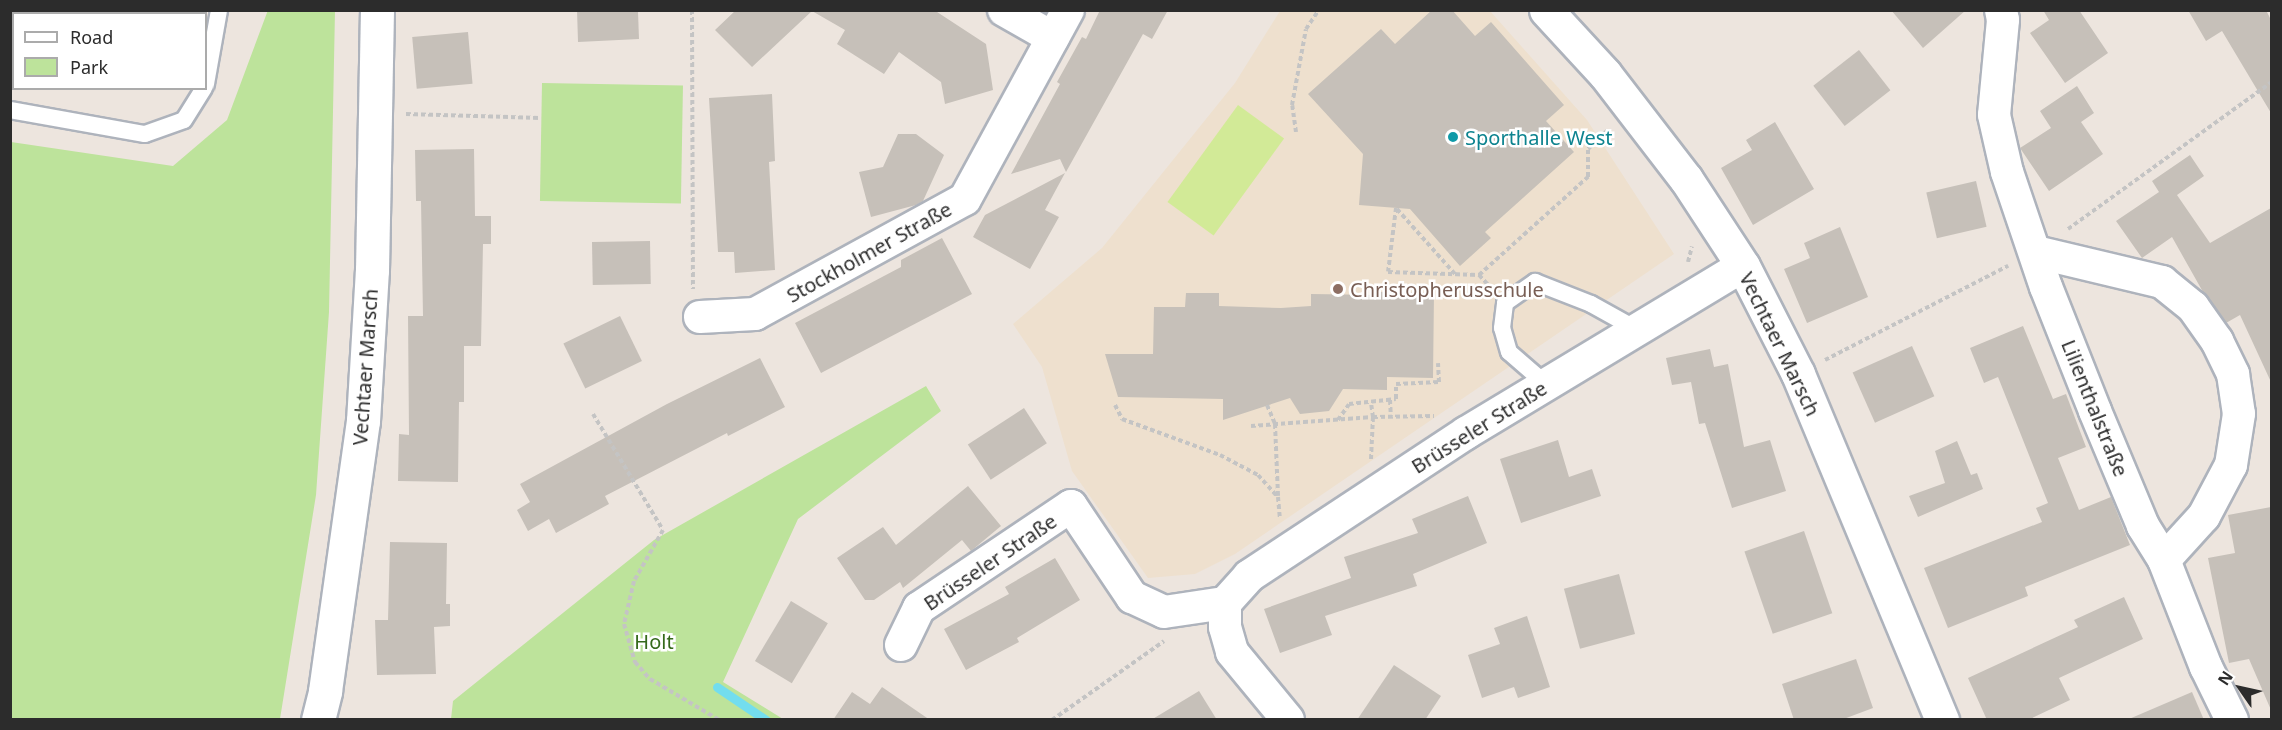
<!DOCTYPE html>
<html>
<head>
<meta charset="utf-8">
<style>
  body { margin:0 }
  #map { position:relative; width:2282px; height:730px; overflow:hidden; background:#ede5de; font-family:"Noto Sans",sans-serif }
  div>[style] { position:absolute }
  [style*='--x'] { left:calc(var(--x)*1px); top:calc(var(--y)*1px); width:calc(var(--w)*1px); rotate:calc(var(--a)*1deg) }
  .education>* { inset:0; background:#eee0ce }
  .green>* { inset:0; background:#bde39b; transform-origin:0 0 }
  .pitch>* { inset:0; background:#d2ea97; transform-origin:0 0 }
  .stream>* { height:9px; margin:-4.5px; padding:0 4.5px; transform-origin:4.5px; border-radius:4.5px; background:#73ddee }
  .building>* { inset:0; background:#c6c0b9; transform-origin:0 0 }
  .path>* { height:4px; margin-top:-2px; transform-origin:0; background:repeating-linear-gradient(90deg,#c4c4c4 0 4.5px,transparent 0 7.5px) }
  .roads { filter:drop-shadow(2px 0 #aeb3bc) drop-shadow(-2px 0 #aeb3bc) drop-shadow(0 2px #aeb3bc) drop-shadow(0 -2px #aeb3bc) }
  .service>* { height:16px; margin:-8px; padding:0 8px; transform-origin:8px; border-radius:8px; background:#fff }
  .minor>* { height:32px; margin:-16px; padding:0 16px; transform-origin:16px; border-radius:16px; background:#fff }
  .tertiary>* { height:33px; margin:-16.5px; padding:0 16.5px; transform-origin:16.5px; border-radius:16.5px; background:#fff }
  .dots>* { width:16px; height:16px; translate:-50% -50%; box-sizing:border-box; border:3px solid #fff; border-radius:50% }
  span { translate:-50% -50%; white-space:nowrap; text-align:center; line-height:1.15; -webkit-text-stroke:5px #fff; paint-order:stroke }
  .culture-label { font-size:20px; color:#0d838f }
  .left { translate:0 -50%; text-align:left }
  .street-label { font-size:20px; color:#2c2c2c }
  .education-label { font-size:20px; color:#785e54 }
  .park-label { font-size:20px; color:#35691b }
  .frame { position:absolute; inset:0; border:12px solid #2c2c2c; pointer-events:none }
  .legend { position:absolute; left:12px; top:12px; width:195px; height:78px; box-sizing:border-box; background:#fff; border:2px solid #ababab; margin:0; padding:8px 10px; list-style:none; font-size:18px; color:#2c2c2c }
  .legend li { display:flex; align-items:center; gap:12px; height:30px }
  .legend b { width:30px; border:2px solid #ababab }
  .north { position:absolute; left:2210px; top:658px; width:60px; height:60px; -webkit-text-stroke:4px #fff; paint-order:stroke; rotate:304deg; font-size:16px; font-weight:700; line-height:24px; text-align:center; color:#2c2c2c }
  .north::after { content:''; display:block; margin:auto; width:21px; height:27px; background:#2c2c2c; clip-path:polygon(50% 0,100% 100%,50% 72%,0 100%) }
</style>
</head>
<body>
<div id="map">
  <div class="education">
    <i style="clip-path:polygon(1280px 11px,1490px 11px,1587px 120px,1674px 254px,1235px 554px,1195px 574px,1148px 578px,1072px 471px,1042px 367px,1013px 324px,1102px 248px,1235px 83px)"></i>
  </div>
  <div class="green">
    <i style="clip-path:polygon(268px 10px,335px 11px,329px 312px,316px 495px,280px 719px,11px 719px,11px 142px,173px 166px,227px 120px)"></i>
    <i style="left:542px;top:83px;width:141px;height:118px;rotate:1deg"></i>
    <i style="clip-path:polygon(926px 386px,941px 411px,798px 519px,723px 682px,783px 719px,451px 719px,453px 701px,654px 540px)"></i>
  </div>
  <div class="pitch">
    <i style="left:1238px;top:105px;width:57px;height:120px;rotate:36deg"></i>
  </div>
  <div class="stream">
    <i style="--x:717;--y:687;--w:59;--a:34"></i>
  </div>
  <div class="building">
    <i style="clip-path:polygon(577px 10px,638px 12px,639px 39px,578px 42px)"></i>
    <i style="clip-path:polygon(736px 10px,934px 10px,986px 44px,993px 90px,945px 104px,941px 82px,899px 52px,884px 74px,837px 44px,845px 30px,812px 11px,752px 67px,715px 30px)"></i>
    <i style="clip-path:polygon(1100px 10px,1168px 10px,1152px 39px,1143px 34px,1066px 172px,1060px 159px,1011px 174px,1060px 84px,1057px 82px,1082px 37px,1086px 39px)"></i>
    <i style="clip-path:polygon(1432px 10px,1452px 10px,1475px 36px,1491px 22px,1564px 105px,1546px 121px,1574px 152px,1485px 232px,1491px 238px,1460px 266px,1410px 209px,1359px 205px,1363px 154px,1308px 94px,1381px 29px,1395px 44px)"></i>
    <i style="clip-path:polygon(1891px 10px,1966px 10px,1923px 48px)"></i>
    <i style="clip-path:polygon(2043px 10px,2079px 10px,2108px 53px,2065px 83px,2030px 33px,2049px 20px)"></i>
    <i style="clip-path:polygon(2188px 10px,2266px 10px,2271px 20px,2271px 113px,2222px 31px,2206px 41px)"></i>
    <i style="left:468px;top:32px;width:52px;height:56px;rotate:85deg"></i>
    <i style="left:1859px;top:50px;width:51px;height:58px;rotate:52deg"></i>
    <i style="clip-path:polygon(2077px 86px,2094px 113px,2081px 122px,2103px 154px,2049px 191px,2020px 148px,2051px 128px,2040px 111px)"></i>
    <i style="clip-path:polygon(772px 94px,775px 161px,769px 162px,775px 270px,735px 273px,734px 252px,718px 252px,709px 98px)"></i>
    <i style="clip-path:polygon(1775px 122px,1814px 189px,1753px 225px,1721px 168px,1752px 150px,1746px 140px)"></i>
    <i style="clip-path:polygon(898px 134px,916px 134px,944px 155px,923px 201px,916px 205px,871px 217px,859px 172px,883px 167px)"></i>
    <i style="clip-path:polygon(474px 149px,475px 216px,491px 216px,491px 244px,483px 244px,481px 346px,464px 346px,464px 402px,459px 402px,458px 482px,398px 481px,399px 434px,409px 435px,408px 316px,423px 316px,421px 201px,416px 201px,415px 150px)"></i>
    <i style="clip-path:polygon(2190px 155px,2204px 176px,2177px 195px,2210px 243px,2271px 208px,2271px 382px,2240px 315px,2226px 323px,2203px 292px,2172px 237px,2142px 258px,2116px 221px,2159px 192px,2152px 181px)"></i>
    <i style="clip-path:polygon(1065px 173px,1045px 210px,1059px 217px,1030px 269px,973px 237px,985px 215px)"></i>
    <i style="left:1976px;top:181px;width:47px;height:51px;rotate:77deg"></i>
    <i style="clip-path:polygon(1840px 227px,1868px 297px,1807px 323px,1784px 269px,1810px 258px,1804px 243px)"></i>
    <i style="clip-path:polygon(942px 238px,972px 294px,821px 373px,795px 323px,901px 267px,901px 260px)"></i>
    <i style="left:650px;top:241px;width:43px;height:58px;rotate:89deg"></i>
    <i style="clip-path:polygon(1380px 292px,1434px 293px,1433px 378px,1387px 377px,1387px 390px,1343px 389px,1329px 411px,1300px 414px,1290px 398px,1223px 420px,1223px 399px,1118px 397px,1105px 354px,1153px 354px,1154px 307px,1185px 307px,1186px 293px,1219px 293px,1219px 306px,1281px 308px,1311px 306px,1311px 294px,1380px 295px)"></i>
    <i style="left:620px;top:316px;width:50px;height:63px;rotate:64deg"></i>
    <i style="clip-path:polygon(2023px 326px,2053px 399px,2066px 394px,2086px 447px,2058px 458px,2079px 510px,2111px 497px,2130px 545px,2025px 587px,2028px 596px,1948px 628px,1924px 568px,2042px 522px,2036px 508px,2048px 503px,1998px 377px,1984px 383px,1970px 348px)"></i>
    <i style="left:1912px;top:346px;width:55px;height:65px;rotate:66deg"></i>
    <i style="clip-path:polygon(1710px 349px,1714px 367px,1728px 364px,1744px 447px,1770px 440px,1786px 491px,1732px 508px,1705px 423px,1699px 424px,1691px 382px,1672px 385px,1666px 358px)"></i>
    <i style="clip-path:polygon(760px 358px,785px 407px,728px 436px,727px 433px,605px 496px,609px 504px,556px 533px,549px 519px,528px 531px,517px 510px,530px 502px,520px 484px,667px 404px)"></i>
    <i style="left:1024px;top:408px;width:42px;height:67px;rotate:57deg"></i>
    <i style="clip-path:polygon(1558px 440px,1569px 477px,1592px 469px,1601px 496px,1521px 523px,1500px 459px)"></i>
    <i style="clip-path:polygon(1957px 441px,1971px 475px,1977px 473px,1983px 489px,1918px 517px,1909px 496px,1945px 483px,1935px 451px)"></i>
    <i style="clip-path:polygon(968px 486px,1001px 526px,971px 551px,962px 540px,903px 588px,900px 582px,874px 600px,865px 600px,837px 558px,883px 527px,896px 545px)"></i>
    <i style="clip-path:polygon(1468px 496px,1487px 543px,1413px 574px,1417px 586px,1325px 616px,1332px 635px,1280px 653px,1264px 609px,1351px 578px,1344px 557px,1418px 533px,1412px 519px)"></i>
    <i style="clip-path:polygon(2271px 507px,2271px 710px,2249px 659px,2229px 663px,2208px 558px,2235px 553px,2228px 515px)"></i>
    <i style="left:1804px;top:531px;width:87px;height:63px;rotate:71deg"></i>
    <i style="clip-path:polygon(390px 542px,447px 543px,446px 604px,450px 604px,450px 626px,434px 627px,436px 674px,377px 675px,375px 620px,388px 620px)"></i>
    <i style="clip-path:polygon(1055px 558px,1080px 600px,1017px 638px,1019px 642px,966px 670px,944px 629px,1009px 594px,1005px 587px)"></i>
    <i style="left:1619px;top:574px;width:62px;height:57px;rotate:75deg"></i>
    <i style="clip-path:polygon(2124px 597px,2143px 639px,2059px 678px,2070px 700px,2028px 720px,1987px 720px,1968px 678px,2078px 627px,2074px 620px)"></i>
    <i style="left:791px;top:601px;width:43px;height:70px;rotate:31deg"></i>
    <i style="clip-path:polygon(1527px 616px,1550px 687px,1518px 698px,1514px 687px,1482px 698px,1468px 655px,1500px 644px,1494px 628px)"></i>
    <i style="clip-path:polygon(1856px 659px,1873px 708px,1841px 720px,1794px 720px,1782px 684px)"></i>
    <i style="clip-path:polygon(1394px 665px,1441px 696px,1425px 720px,1357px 720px)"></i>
    <i style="clip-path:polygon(882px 687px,930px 720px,833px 720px,852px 692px,870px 704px)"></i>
    <i style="clip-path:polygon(1199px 691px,1217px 720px,1151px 720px)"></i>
    <i style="clip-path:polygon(2192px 692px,2204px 720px,2129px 720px,2129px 719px)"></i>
  </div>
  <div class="path">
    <i style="--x:692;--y:10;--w:279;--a:89.8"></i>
    <i style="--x:406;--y:114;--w:134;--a:1.7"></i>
    <i style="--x:1296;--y:132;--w:27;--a:-98"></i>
    <i style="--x:1292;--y:105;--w:77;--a:-79.6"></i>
    <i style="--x:1306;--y:29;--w:23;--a:-56"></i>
    <i style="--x:2068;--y:229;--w:251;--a:-35.8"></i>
    <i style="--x:1688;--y:262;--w:16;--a:-76"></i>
    <i style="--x:1455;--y:274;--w:89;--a:-131.8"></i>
    <i style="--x:1396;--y:208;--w:64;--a:97.1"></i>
    <i style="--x:1388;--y:272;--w:91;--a:1.9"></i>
    <i style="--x:1479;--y:275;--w:147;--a:-42"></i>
    <i style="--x:1588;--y:177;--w:28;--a:-90"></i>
    <i style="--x:1588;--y:149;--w:29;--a:-44"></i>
    <i style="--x:1479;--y:275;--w:18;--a:47"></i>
    <i style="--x:1825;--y:360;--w:206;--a:-27.2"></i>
    <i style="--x:1390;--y:400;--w:17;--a:87"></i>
    <i style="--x:1115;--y:405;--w:16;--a:63"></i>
    <i style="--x:1122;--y:419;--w:104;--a:20.2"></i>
    <i style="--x:1220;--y:455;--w:43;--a:27.8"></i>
    <i style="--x:1258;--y:475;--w:30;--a:48"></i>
    <i style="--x:1278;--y:497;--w:22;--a:85"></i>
    <i style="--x:1267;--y:405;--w:21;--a:67"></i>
    <i style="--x:1275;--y:424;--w:72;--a:87.6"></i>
    <i style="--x:593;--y:414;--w:135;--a:58.9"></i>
    <i style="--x:663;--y:530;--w:59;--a:119.6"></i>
    <i style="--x:634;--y:581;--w:44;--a:103.1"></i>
    <i style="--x:624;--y:624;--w:40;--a:74"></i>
    <i style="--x:635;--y:662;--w:23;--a:49"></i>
    <i style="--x:650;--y:679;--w:80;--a:30.7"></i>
    <i style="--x:1338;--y:420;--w:19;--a:-55"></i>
    <i style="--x:1349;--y:404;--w:47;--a:-6.1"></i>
    <i style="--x:1396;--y:399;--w:15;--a:-90"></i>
    <i style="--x:1396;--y:384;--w:43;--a:-2.7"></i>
    <i style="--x:1439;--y:382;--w:19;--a:-93"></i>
    <i style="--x:1251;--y:426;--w:122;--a:-4.2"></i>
    <i style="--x:1373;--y:417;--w:15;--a:-98"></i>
    <i style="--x:1371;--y:459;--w:42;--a:-87.3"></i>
    <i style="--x:1373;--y:417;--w:61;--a:-0.9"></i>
    <i style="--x:1052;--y:720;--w:137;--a:-35.2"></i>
  </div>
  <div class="roads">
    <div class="service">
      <i style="--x:206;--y:84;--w:75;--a:-80"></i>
      <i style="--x:10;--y:110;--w:137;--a:10.1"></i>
      <i style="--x:145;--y:134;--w:41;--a:-19.7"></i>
      <i style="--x:184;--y:120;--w:38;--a:-58"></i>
      <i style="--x:1547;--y:385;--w:50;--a:-139"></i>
      <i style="--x:1509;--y:352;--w:25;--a:-106"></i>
      <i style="--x:1502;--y:328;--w:25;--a:-83"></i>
      <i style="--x:1505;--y:303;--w:37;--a:-35"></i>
      <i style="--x:1535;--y:282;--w:60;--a:21.4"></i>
      <i style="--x:1591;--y:304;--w:51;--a:29.1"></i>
    </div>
    <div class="minor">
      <i style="--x:1004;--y:10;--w:56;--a:29.7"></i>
      <i style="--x:2001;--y:10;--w:10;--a:79"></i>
      <i style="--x:2003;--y:20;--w:95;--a:95.4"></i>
      <i style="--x:1994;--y:115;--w:58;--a:77.2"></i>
      <i style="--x:2007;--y:172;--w:121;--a:71.3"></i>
      <i style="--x:2046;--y:287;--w:133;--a:68.4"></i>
      <i style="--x:2095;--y:411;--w:125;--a:67.3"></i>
      <i style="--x:2143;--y:526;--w:40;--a:58"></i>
      <i style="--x:2164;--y:560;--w:115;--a:68.6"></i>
      <i style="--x:2206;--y:667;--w:59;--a:63.9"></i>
      <i style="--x:2036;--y:252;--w:130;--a:13.4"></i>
      <i style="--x:2162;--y:282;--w:40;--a:39"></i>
      <i style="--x:2193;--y:307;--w:42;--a:54.8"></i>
      <i style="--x:2217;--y:341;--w:37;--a:64"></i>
      <i style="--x:2233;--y:374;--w:40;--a:81.5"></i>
      <i style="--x:2239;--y:414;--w:52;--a:98.9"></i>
      <i style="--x:2231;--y:465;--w:58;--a:117.9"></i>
      <i style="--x:2204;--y:516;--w:59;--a:132.3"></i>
      <i style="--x:700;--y:317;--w:55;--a:-3.1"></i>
      <i style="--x:755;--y:314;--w:239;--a:-28.7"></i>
      <i style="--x:965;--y:199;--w:215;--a:-61.4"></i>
      <i style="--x:1225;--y:603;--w:24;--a:90"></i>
      <i style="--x:1225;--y:627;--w:26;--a:74"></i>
      <i style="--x:1232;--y:652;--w:88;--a:50.5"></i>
      <i style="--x:901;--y:645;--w:41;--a:-64.1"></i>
      <i style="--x:919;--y:608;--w:183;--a:-33.9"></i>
      <i style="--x:1071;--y:506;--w:110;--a:56.2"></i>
      <i style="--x:1132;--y:597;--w:35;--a:25"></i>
      <i style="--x:1164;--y:612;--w:62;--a:-8.4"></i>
      <i style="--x:1225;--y:603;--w:36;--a:-48"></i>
      <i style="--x:1249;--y:576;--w:260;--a:-33.4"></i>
      <i style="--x:1466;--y:433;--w:323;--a:-31.1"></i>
    </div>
    <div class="tertiary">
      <i style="--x:1546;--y:10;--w:87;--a:47.3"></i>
      <i style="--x:1605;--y:74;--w:133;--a:52.4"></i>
      <i style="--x:1686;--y:179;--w:104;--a:56.8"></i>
      <i style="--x:1743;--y:266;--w:121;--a:63"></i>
      <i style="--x:1798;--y:374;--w:375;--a:67.4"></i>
      <i style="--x:318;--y:720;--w:30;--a:-76"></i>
      <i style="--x:325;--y:691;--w:273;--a:-82"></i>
      <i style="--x:363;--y:421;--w:151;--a:-86.6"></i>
      <i style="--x:372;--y:270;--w:260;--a:-88.9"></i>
    </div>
  </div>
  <div class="dots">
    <i style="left:1453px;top:137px;background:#0f9aa8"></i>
    <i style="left:1338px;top:289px;background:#8d6e63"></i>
  </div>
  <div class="culture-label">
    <span class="left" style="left:1465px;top:137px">Sporthalle West</span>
  </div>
  <div class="street-label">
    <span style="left:869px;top:252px;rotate:-29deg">Stockholmer Straße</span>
    <span style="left:1780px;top:344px;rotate:64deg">Vechtaer Marsch</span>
    <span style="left:365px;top:367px;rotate:-86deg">Vechtaer Marsch</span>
    <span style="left:2095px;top:408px;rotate:68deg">Lilienthalstraße</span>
    <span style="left:1479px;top:427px;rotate:-32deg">Brüsseler Straße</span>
    <span style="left:990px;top:562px;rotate:-34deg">Brüsseler Straße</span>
  </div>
  <div class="education-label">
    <span class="left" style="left:1350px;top:289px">Christopherusschule</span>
  </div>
  <div class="park-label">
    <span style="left:654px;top:641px">Holt</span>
  </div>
  <div class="frame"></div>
  <ul class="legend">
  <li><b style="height:8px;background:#fff"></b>Road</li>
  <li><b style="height:16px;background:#bde39b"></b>Park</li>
  </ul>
  <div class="north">N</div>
</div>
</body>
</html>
